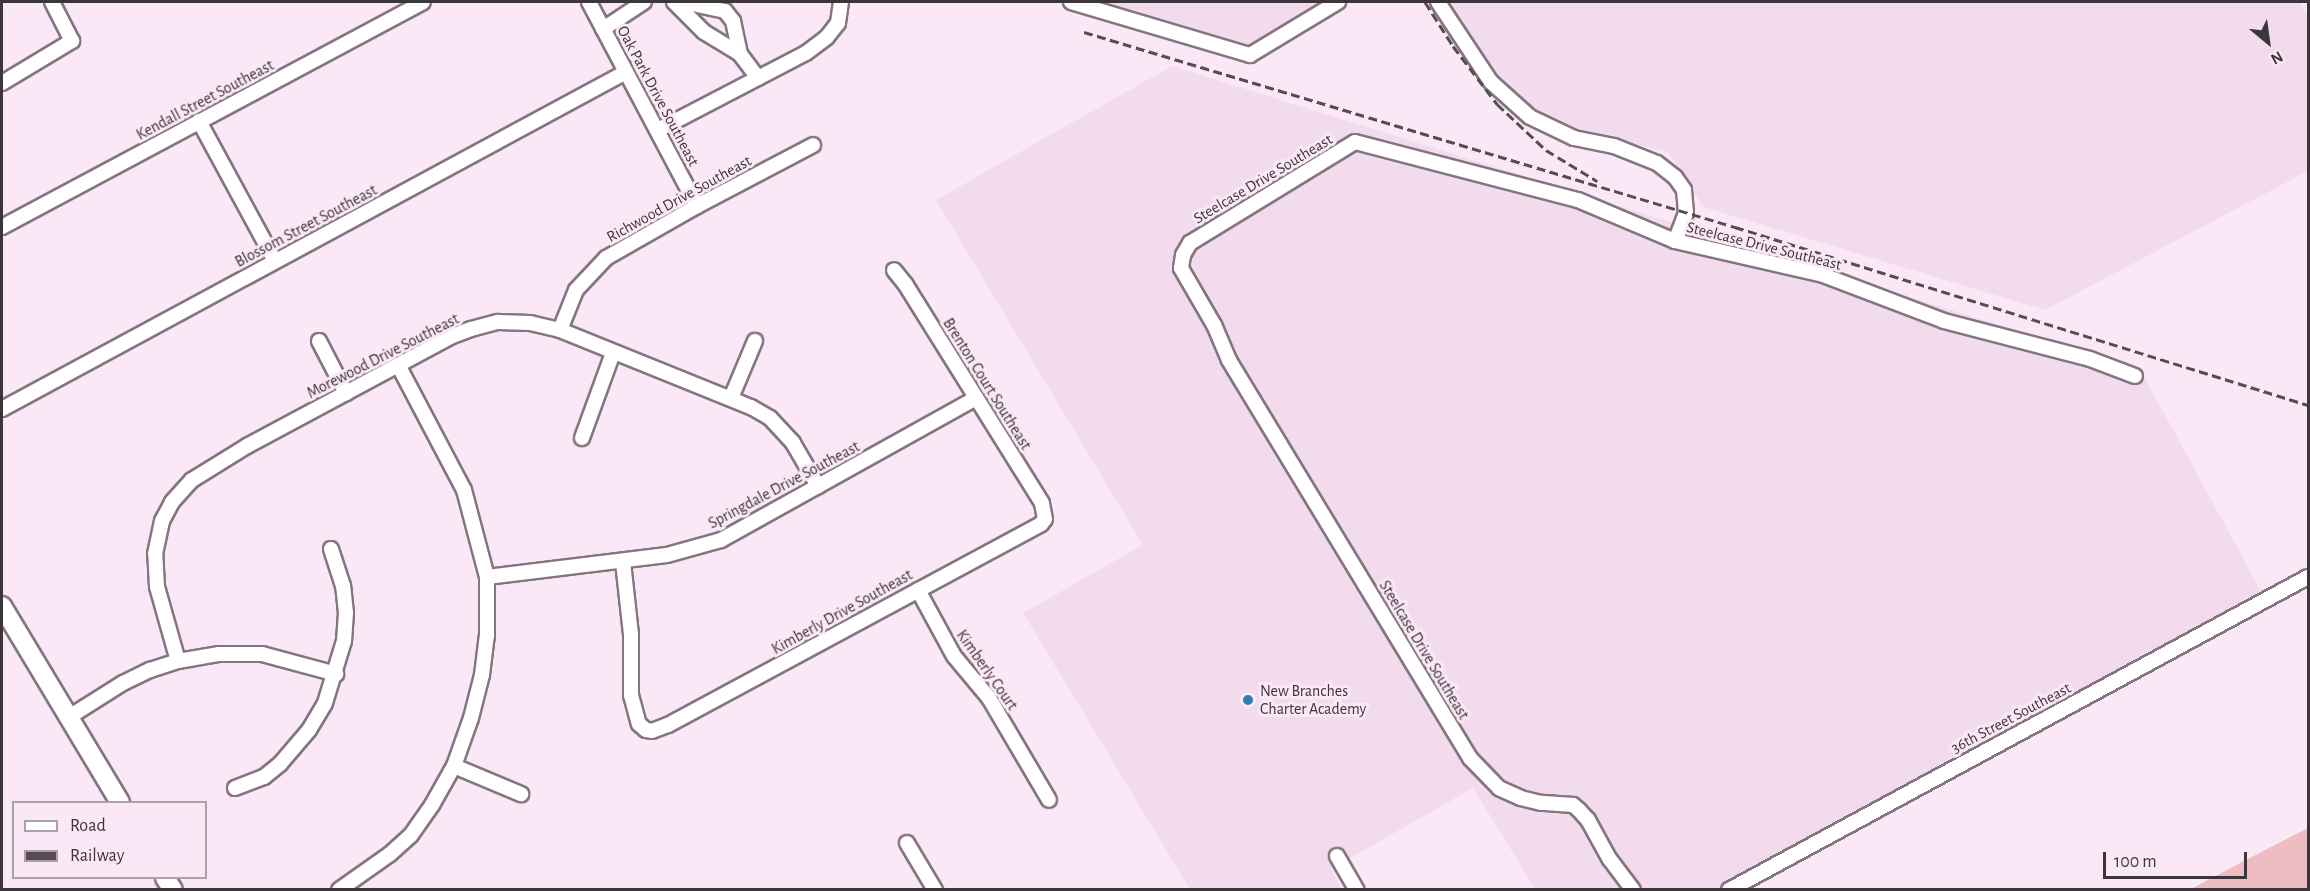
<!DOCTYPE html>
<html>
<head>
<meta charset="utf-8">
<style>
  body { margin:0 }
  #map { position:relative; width:2310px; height:891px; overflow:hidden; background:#fae8f6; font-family:"Alegreya Sans",sans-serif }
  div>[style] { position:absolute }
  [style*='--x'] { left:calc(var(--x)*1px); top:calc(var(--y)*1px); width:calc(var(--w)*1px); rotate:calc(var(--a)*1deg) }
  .built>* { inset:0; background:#f3dbee }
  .green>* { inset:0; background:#eebdc2 }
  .roads { filter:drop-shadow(2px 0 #857581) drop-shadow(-2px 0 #857581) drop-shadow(0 2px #857581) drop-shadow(0 -2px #857581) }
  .minor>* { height:14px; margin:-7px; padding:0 7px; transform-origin:7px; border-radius:7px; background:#fff }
  .major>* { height:18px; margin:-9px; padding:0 9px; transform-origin:9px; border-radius:9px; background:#fff }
  .rail>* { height:3px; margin-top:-1.5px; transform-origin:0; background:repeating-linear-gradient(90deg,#554d53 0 9px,transparent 0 13.5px) }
  .dots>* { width:16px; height:16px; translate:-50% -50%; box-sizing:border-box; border:3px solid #fae8f6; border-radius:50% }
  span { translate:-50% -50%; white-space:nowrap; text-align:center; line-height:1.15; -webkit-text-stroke:6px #fae8f6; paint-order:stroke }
  .street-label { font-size:16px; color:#3c353a }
  .poi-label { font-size:16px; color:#3c353a }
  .left { translate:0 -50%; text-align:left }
  .frame { position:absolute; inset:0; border:3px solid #3c353a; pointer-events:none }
  .legend { position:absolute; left:12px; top:801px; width:195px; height:78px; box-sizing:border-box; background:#fae8f6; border:2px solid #aea0ab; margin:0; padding:8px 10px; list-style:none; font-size:18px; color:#3c353a }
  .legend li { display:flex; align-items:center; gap:12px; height:30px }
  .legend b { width:30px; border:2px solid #aea0ab }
  .north { position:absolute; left:2238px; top:12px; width:60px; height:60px; -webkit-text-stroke:4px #fae8f6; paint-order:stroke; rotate:151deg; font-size:16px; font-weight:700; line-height:24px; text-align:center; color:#3c353a }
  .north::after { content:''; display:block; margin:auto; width:21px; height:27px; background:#3c353a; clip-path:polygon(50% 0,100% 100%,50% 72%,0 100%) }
  .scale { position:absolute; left:2103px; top:852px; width:144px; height:27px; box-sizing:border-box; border:3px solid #3c353a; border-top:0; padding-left:8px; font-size:18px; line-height:21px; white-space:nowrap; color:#3c353a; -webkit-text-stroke:4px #fae8f6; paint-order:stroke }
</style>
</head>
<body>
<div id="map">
  <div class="built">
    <i style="clip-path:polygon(1102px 2px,1322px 2px,1251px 45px)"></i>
    <i style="clip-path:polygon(1442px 2px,2299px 2px,2308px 16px,2308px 171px,2045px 310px,1703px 207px,1668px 152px,1599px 136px,1537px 115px,1507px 90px,1471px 48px)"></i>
    <i style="clip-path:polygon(1172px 66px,2140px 369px,2261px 591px,1727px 889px,1535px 889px,1473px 788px,1331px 869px,1342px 889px,1190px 889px,1023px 613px,1143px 545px,936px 200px)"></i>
  </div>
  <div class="green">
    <i style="clip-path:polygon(2308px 828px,2308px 889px,2191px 889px,2242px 862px)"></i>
  </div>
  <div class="roads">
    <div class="minor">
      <i style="--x:589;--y:2;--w:231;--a:62.1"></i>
      <i style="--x:674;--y:2;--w:42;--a:45"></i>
      <i style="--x:704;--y:32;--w:42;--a:31.4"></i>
      <i style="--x:683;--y:2;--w:43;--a:12.1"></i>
      <i style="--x:725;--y:11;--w:13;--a:51"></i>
      <i style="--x:733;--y:21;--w:34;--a:78"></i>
      <i style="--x:740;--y:54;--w:30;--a:53"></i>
      <i style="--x:1071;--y:2;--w:187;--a:16.5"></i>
      <i style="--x:1250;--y:55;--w:103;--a:-31.1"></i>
      <i style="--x:1438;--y:2;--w:96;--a:56.5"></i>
      <i style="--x:1491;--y:82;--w:52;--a:41.9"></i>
      <i style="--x:1530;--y:117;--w:49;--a:25.5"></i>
      <i style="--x:1574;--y:138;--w:41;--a:11.3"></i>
      <i style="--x:1614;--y:146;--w:46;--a:21.6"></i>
      <i style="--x:1657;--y:163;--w:23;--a:38"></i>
      <i style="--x:1675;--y:177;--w:16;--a:55"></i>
      <i style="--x:1684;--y:190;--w:23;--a:85"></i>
      <i style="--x:1686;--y:213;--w:30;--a:111"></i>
      <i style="--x:603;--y:29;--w:49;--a:-33.4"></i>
      <i style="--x:2;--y:83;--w:82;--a:-31"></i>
      <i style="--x:72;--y:41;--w:44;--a:-117.1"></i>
      <i style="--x:199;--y:121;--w:159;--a:61.5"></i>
      <i style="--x:658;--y:130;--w:167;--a:-27.5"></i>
      <i style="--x:806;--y:53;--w:26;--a:-37"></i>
      <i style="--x:827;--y:37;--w:18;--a:-52"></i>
      <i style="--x:838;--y:23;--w:21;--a:-82"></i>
      <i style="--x:2;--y:227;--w:477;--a:-28.1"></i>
      <i style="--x:560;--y:330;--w:43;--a:-68.2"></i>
      <i style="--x:576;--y:290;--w:44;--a:-46.8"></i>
      <i style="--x:606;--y:258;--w:105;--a:-29.7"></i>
      <i style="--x:697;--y:206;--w:131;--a:-27.7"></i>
      <i style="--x:319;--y:341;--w:59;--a:62.6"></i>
      <i style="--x:731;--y:398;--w:62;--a:-67.2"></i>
      <i style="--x:2;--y:409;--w:709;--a:-28.37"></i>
      <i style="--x:582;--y:438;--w:90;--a:-70"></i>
      <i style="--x:623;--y:562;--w:73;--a:83.7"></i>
      <i style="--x:631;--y:635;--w:60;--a:90"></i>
      <i style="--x:631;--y:695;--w:30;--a:75"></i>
      <i style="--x:639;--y:724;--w:9;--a:41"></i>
      <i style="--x:646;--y:730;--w:6;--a:9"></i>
      <i style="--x:652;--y:731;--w:17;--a:-21"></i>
      <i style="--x:668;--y:725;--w:424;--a:-28.3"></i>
      <i style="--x:1041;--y:524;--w:6;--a:-51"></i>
      <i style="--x:1045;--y:519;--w:16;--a:-101"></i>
      <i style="--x:1042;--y:503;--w:257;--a:-122"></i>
      <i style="--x:906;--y:285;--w:19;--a:-129"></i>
      <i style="--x:487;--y:577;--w:181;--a:-7"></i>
      <i style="--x:667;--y:555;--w:56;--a:-15.5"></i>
      <i style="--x:721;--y:540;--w:292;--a:-29.1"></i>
      <i style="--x:918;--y:590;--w:75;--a:61.4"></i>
      <i style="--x:954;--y:656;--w:55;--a:50.2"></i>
      <i style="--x:989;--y:698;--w:118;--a:59.5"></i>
      <i style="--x:178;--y:661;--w:77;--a:-105.8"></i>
      <i style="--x:157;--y:587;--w:33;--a:-93"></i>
      <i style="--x:155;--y:554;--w:34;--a:-78"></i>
      <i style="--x:162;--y:521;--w:21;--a:-62"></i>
      <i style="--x:172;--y:502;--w:30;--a:-48"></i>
      <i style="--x:192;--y:480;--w:65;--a:-31.7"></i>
      <i style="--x:247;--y:446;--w:230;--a:-28.2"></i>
      <i style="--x:450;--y:337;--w:22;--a:-21"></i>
      <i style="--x:471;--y:329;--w:28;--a:-15"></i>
      <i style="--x:498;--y:322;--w:32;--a:2"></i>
      <i style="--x:530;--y:323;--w:31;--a:13"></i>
      <i style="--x:560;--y:330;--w:206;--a:22"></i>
      <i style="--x:751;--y:407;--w:22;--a:30"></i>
      <i style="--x:770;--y:418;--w:34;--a:47"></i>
      <i style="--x:793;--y:443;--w:50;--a:59.8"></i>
      <i style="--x:69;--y:717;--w:64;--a:-32.2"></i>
      <i style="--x:123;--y:683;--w:30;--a:-26"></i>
      <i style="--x:150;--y:670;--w:29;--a:-18"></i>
      <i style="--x:178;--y:661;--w:42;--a:-9.7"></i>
      <i style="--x:219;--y:654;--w:43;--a:0"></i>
      <i style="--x:262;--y:654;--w:77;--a:15.1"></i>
      <i style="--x:454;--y:766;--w:73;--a:22.7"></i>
      <i style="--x:235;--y:788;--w:31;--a:-21"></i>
      <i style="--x:264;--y:777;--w:21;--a:-39"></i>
      <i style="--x:280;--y:764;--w:45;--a:-49.5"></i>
      <i style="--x:309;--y:730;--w:31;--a:-59"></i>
      <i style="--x:325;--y:703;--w:65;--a:-73"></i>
      <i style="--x:344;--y:641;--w:28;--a:-86"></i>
      <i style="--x:346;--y:613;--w:27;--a:-96"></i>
      <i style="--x:343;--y:586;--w:39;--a:-108"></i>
      <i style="--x:907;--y:843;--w:55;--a:59.2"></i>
      <i style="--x:1337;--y:856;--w:39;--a:60"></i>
      <i style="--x:339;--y:890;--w:62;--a:-35.2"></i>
      <i style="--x:390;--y:854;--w:28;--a:-42"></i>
      <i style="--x:411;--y:835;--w:37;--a:-55"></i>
      <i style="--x:432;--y:805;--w:45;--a:-60.6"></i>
      <i style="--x:454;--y:766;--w:51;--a:-70.5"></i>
      <i style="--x:471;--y:718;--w:44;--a:-75.7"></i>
      <i style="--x:482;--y:675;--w:39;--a:-83"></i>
      <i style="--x:487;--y:636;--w:59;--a:-90"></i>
      <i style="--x:487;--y:577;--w:90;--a:-104.8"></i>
      <i style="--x:464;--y:490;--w:141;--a:-117.8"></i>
      <i style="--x:1633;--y:890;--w:38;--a:-127"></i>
      <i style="--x:1610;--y:860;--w:46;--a:-118.8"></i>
      <i style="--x:1588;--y:820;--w:13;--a:-132"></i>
      <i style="--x:1579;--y:810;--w:8;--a:-140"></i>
      <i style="--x:1573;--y:805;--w:32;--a:-176"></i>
      <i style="--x:1541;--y:803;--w:21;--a:-166"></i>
      <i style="--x:1521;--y:798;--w:24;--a:-156"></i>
      <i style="--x:1499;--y:788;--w:42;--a:-134"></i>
      <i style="--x:1470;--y:758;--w:465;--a:-121.2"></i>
      <i style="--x:1229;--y:360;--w:38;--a:-113"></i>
      <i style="--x:1214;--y:325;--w:66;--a:-120.1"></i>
      <i style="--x:1181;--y:268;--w:13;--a:-81"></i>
      <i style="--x:1183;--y:255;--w:14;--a:-60"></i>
      <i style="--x:1190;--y:243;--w:193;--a:-31.5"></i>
      <i style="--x:1355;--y:142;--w:230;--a:14.6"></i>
      <i style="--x:1578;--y:200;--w:105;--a:22.9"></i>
      <i style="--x:1675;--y:241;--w:152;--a:12.9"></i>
      <i style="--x:1823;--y:275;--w:129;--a:20.8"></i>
      <i style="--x:1944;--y:321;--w:151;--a:14.6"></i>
      <i style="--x:2090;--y:359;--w:48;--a:20.7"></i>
      <i style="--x:1729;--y:890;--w:658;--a:-28.4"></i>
    </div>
    <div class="major">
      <i style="--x:2;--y:606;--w:229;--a:59"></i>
      <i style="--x:165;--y:878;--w:14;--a:56"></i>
    </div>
  </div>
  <div class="rail">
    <i style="--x:1425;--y:2;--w:52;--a:57.5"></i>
    <i style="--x:1453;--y:46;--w:73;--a:52.8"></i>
    <i style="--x:1497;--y:104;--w:67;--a:43.2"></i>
    <i style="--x:1546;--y:150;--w:60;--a:31.3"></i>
    <i style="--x:1084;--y:32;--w:680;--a:16.68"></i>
    <i style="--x:1735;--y:227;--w:600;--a:17.26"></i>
  </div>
  <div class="dots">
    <i style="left:1248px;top:700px;background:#2c7eaf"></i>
  </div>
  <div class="street-label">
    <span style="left:658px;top:96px;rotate:62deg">Oak Park Drive Southeast</span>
    <span style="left:205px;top:100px;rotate:-28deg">Kendall Street Southeast</span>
    <span style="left:1263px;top:179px;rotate:-31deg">Steelcase Drive Southeast</span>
    <span style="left:679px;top:199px;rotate:-29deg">Richwood Drive Southeast</span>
    <span style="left:306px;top:226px;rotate:-28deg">Blossom Street Southeast</span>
    <span style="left:1764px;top:246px;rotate:14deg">Steelcase Drive Southeast</span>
    <span style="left:383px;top:356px;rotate:-27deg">Morewood Drive Southeast</span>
    <span style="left:987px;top:384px;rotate:58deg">Brenton Court Southeast</span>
    <span style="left:784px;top:485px;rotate:-28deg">Springdale Drive Southeast</span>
    <span style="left:842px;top:612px;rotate:-29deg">Kimberly Drive Southeast</span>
    <span style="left:1424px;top:650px;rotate:59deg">Steelcase Drive Southeast</span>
    <span style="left:987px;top:670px;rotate:55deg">Kimberly Court</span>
    <span style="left:2011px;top:718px;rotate:-28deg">36th Street Southeast</span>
  </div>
  <div class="poi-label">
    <span class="left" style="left:1260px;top:700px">New Branches<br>Charter Academy</span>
  </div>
  <div class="frame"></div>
  <ul class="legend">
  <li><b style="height:8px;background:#fff"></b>Road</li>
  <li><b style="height:8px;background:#554d53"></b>Railway</li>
  </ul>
  <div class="north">N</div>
  <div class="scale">100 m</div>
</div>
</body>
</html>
